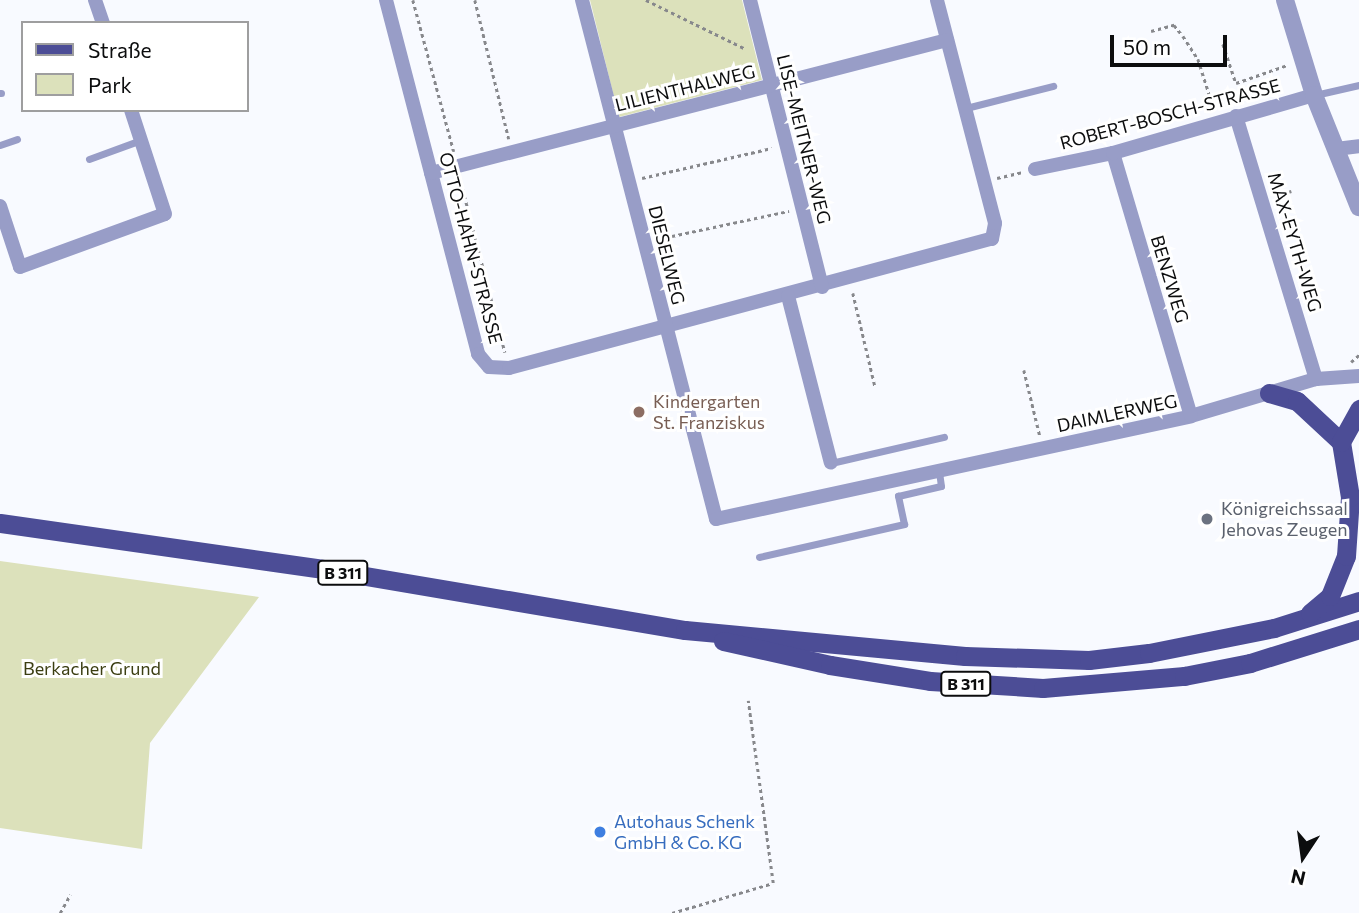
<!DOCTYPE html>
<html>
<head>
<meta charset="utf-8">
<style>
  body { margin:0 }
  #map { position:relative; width:1359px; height:913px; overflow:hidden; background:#f8faff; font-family:Commissioner,sans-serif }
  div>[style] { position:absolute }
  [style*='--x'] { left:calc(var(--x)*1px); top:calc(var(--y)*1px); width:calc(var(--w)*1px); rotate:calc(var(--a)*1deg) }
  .green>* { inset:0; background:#dce1bb }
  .path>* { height:2.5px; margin-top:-1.25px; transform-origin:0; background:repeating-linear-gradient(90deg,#87888c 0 3.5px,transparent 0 7px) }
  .service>* { height:7px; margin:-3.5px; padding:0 3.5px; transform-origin:3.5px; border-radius:3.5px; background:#989dc7 }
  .minor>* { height:14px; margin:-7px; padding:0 7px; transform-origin:7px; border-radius:7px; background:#989dc7 }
  .tertiary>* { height:18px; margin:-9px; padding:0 9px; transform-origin:9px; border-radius:9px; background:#989dc7 }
  .primary>* { height:19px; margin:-9.5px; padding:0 9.5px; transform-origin:9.5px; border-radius:9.5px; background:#4c4d96 }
  .dots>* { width:19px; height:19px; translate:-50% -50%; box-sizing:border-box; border:4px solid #fff; border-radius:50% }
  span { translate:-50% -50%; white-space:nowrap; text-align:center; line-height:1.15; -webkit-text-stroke:6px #fff; paint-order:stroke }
  .shield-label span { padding:2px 5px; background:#fff; border:2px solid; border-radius:5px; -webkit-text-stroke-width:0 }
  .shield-label { font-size:16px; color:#0c0d0e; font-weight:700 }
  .street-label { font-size:18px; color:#0c0d0e }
  .education-label { font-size:18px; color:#785e54 }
  .left { translate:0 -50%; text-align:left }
  .worship-label { font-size:18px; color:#5b616d }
  .park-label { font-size:18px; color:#3b3e12 }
  .shop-label { font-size:18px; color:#366cbe }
  .legend { position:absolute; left:21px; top:21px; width:228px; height:91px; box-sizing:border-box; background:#fff; border:2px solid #9e9e9f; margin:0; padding:9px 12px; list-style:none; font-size:21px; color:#0c0d0e }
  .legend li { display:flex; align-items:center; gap:14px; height:35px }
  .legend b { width:35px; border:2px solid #9e9e9f }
  .north { position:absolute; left:1268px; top:822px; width:70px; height:70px; -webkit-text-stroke:5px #fff; paint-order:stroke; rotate:193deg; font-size:19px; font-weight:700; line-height:28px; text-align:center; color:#0c0d0e }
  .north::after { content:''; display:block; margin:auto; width:24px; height:32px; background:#0c0d0e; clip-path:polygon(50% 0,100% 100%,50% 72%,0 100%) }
  .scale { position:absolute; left:1110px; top:35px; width:117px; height:32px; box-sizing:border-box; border:4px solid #0c0d0e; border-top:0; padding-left:9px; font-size:21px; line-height:24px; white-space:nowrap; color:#0c0d0e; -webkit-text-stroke:5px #fff; paint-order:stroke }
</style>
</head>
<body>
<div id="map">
  <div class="green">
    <i style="clip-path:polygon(590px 0,742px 0,762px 80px,619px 117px)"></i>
    <i style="clip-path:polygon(0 561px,259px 597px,150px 743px,142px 849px,0 828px)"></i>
  </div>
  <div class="path">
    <i style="--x:413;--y:0;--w:157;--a:74.9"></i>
    <i style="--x:475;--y:0;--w:143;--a:76.3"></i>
    <i style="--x:646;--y:0;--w:111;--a:26.1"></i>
    <i style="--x:1151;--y:31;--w:24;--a:-15"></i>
    <i style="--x:1174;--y:25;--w:14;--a:51"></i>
    <i style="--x:1183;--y:36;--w:27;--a:57"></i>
    <i style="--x:1198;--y:59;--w:52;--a:72.3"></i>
    <i style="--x:1223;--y:44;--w:41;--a:71.6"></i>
    <i style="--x:1236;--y:83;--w:54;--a:-19.4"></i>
    <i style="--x:642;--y:178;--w:133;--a:-13"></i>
    <i style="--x:997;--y:178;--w:26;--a:-13"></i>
    <i style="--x:461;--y:182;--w:176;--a:75.5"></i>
    <i style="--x:1275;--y:196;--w:17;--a:-17"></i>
    <i style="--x:658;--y:239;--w:134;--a:-12.1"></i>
    <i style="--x:853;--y:293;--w:96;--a:76.7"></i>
    <i style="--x:1351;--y:362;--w:11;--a:-41"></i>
    <i style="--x:1024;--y:370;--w:68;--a:76.4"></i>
    <i style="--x:60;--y:913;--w:21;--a:-61"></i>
    <i style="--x:672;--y:913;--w:105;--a:-16.5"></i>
    <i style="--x:773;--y:883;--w:184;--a:-97.8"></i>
  </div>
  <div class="service">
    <i style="--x:0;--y:93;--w:1;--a:0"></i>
    <i style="--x:1315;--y:95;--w:45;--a:-12.8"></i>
    <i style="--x:966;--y:108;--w:90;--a:-14.2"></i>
    <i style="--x:0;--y:145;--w:18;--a:-19"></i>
    <i style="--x:89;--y:159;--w:55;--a:-20.1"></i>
    <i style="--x:831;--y:463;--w:116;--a:-13"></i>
    <i style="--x:759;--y:557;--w:149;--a:-12.8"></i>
    <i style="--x:904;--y:524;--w:29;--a:-102"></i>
    <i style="--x:898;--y:496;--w:44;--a:-13.1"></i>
    <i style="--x:941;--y:486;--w:14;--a:-98"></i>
  </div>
  <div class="minor">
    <i style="--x:95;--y:0;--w:24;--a:71"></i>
    <i style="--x:386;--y:0;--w:366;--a:75.4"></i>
    <i style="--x:478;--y:354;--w:17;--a:50"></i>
    <i style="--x:489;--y:367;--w:20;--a:3"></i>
    <i style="--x:509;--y:368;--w:500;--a:-15"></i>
    <i style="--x:992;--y:239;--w:16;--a:-79"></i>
    <i style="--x:995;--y:223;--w:230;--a:-104.6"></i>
    <i style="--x:582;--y:0;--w:536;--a:75.52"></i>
    <i style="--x:716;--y:519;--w:486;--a:-12.2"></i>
    <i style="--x:1191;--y:416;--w:130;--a:-16.5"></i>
    <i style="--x:1316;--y:379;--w:43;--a:-4"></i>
    <i style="--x:750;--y:0;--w:296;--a:75.9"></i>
    <i style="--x:1236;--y:116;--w:275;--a:73.1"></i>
    <i style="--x:1336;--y:149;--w:23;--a:-7"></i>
    <i style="--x:1113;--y:153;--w:274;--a:73.5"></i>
    <i style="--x:1035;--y:169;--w:80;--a:-11.6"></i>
    <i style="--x:1113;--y:153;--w:209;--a:-16.1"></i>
    <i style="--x:431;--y:173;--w:533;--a:-14.45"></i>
    <i style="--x:0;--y:206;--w:64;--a:71.8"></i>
    <i style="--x:20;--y:267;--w:154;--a:-20.1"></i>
    <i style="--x:165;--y:214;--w:109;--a:-108.1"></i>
    <i style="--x:788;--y:296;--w:172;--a:75.6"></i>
  </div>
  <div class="tertiary">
    <i style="--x:1285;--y:0;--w:99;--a:73"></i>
    <i style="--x:1314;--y:95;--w:121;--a:68.1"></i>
  </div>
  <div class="primary">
    <i style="--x:1269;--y:393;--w:29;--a:16"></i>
    <i style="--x:1297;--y:401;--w:60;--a:43"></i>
    <i style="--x:0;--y:523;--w:339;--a:8.1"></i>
    <i style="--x:336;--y:571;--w:354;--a:9.6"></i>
    <i style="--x:685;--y:630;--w:281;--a:5.3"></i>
    <i style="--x:965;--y:656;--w:124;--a:1.8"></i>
    <i style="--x:1089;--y:660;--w:60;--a:-6.7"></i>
    <i style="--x:1149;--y:653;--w:127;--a:-11.3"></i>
    <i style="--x:1274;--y:628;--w:89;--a:-17.6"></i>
    <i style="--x:1310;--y:613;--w:26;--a:-40"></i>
    <i style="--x:1330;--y:596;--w:43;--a:-68.2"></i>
    <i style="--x:1346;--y:556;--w:59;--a:-86.1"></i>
    <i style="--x:1350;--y:497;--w:56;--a:-99.3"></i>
    <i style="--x:1341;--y:442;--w:38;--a:-61"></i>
    <i style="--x:723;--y:641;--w:110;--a:12.6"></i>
    <i style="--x:830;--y:665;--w:101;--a:9.1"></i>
    <i style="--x:930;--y:681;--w:113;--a:3.5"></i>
    <i style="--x:1043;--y:688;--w:142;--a:-4.9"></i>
    <i style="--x:1184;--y:676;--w:67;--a:-11.1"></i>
    <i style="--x:1250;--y:663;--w:114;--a:-17.3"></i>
  </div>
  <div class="dots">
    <i style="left:639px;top:412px;background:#8d6e63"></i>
    <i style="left:1207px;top:519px;background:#6b7280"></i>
    <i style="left:600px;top:832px;background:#3f7fe0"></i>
  </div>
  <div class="shield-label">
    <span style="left:343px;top:573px">B 311</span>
    <span style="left:966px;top:684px">B 311</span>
  </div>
  <div class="street-label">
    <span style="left:685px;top:88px;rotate:-14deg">LILIENTHALWEG</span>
    <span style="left:1170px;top:114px;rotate:-15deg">ROBERT-BOSCH-STRASSE</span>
    <span style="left:804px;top:139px;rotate:76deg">LISE-MEITNER-WEG</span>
    <span style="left:1295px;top:242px;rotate:73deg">MAX-EYTH-WEG</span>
    <span style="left:471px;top:248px;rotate:75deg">OTTO-HAHN-STRASSE</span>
    <span style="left:667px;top:255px;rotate:76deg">DIESELWEG</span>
    <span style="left:1170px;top:279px;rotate:73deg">BENZWEG</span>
    <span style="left:1117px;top:413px;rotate:-12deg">DAIMLERWEG</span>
  </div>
  <div class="education-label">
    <span class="left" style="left:653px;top:412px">Kindergarten<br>St. Franziskus</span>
  </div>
  <div class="worship-label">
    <span class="left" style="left:1221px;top:519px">Königreichssaal<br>Jehovas Zeugen</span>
  </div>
  <div class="park-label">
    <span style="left:92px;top:668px">Berkacher Grund</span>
  </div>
  <div class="shop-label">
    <span class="left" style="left:614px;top:832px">Autohaus Schenk<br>GmbH &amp; Co. KG</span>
  </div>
  <ul class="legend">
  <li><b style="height:9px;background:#4c4d96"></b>Straße</li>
  <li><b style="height:19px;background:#dce1bb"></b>Park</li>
  </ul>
  <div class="north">N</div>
  <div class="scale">50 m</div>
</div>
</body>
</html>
